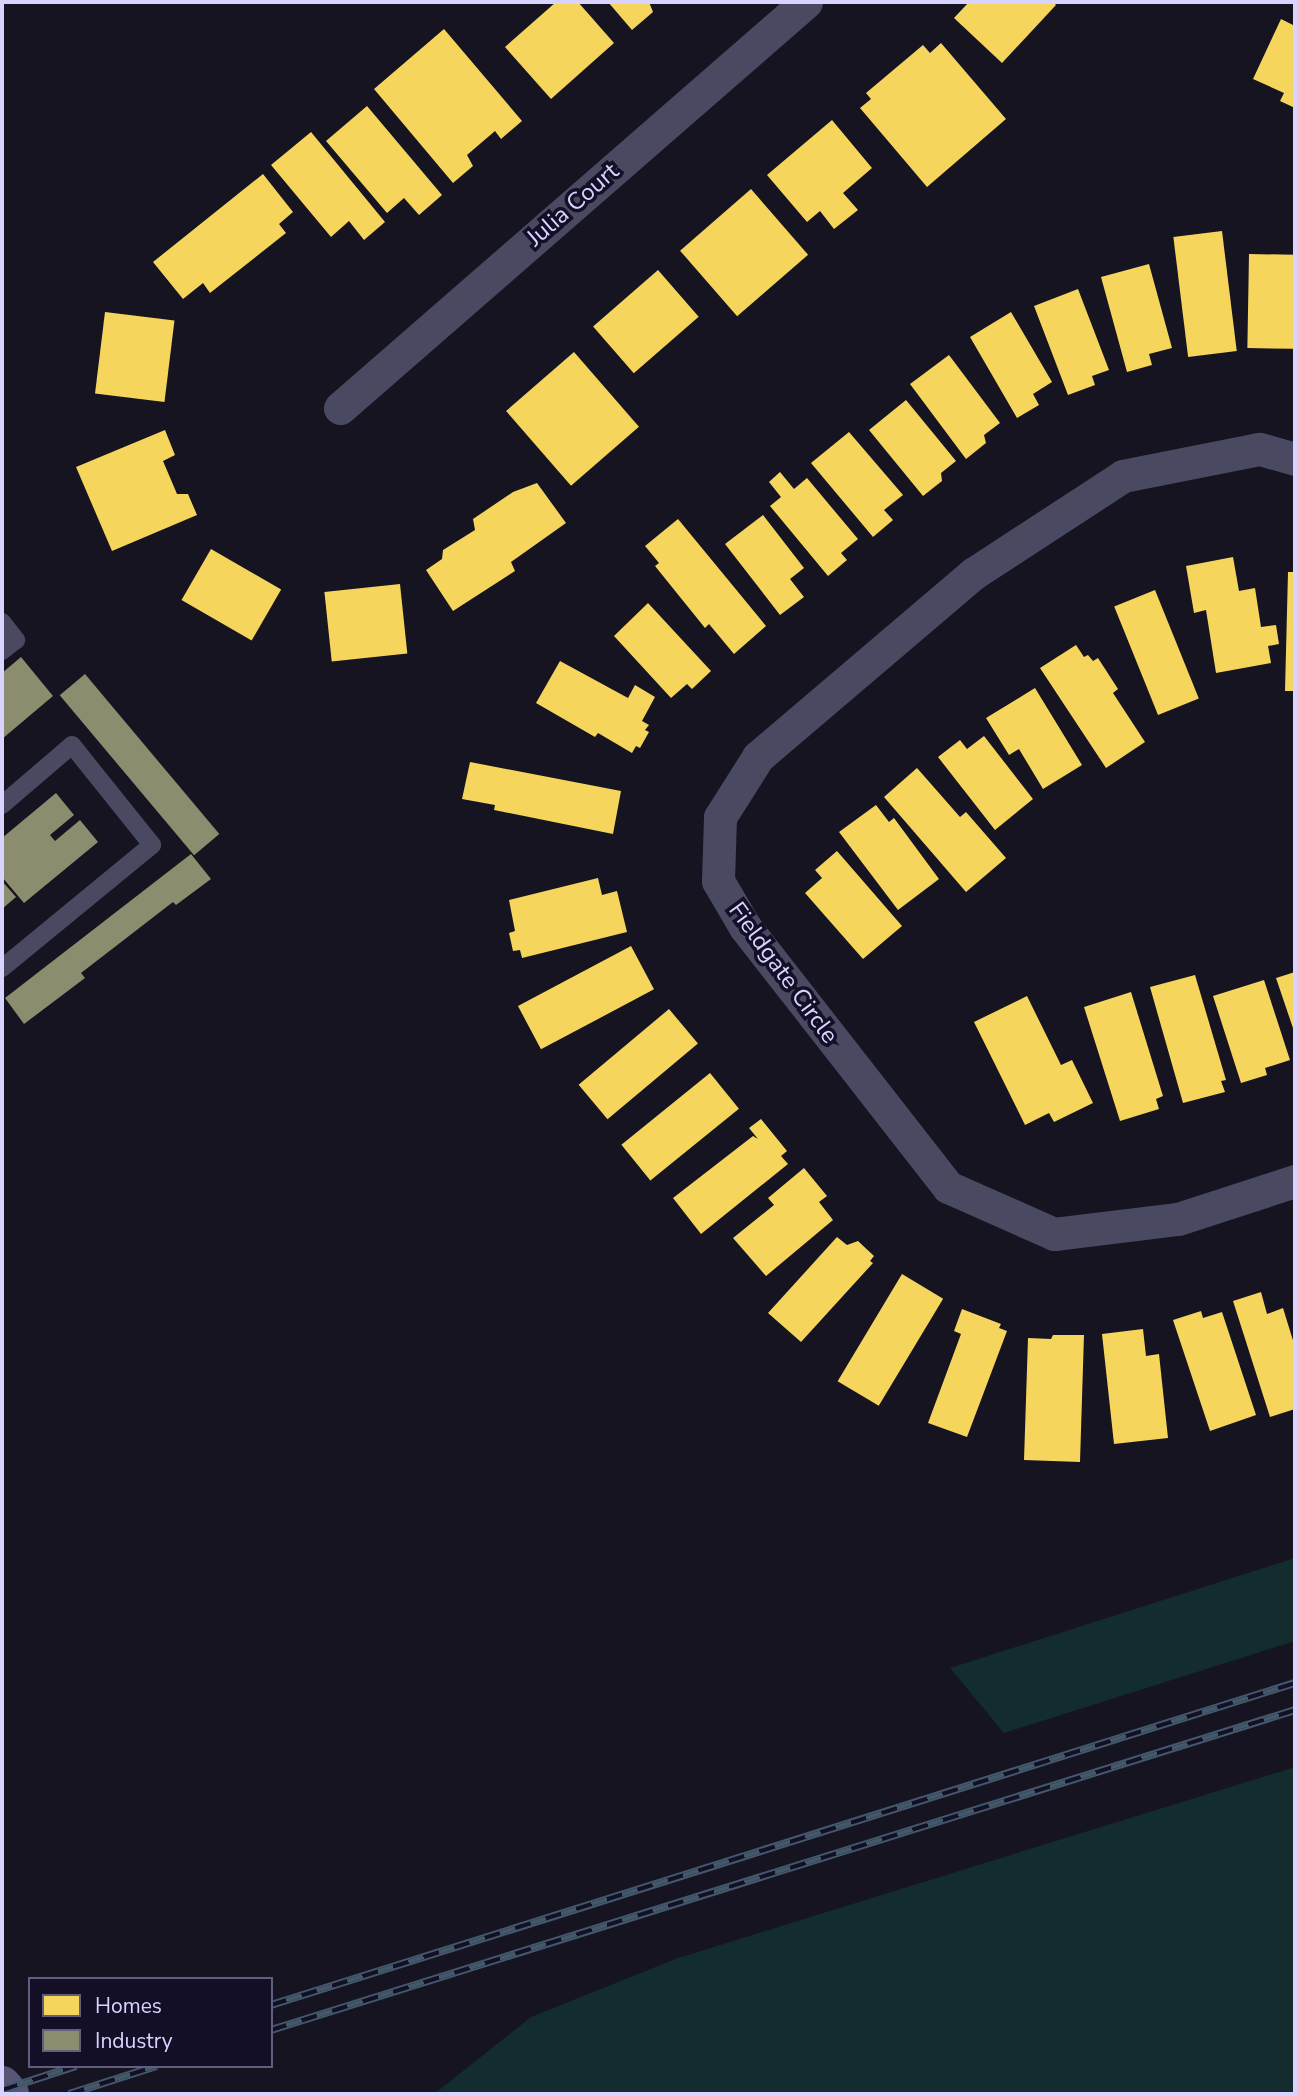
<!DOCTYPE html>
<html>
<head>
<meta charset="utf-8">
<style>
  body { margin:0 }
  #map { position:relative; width:1297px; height:2096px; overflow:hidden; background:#161421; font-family:"Nunito Sans",sans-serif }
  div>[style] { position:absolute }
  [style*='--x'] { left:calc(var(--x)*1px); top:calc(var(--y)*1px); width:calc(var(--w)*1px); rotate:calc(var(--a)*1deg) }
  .green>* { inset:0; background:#132c2d }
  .homes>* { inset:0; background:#f6d55c; transform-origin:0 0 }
  .industry>* { inset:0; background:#8c8c6e; transform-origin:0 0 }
  .service>* { height:18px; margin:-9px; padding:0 9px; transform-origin:9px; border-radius:9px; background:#4a4962 }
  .minor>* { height:33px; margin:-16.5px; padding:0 16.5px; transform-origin:16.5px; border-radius:16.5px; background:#4a4962 }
  .secondary>* { height:38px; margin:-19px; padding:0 19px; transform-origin:19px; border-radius:19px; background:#575674 }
  .rail>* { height:8px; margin-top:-4px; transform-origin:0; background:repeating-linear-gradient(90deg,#130f26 0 16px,#43596b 0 32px); box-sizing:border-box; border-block:2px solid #43596b }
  span { translate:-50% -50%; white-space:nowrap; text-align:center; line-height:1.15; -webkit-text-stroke:7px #130f26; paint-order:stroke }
  .street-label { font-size:24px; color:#d9d4ff }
  .frame { position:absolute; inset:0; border:4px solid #d9d4ff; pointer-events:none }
  .legend { position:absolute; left:28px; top:1977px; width:245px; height:91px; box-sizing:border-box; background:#130f26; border:2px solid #625e7d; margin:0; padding:9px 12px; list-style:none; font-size:21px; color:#d9d4ff }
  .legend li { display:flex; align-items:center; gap:14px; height:35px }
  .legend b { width:35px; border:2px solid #625e7d }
</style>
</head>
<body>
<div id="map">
  <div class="green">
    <i style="clip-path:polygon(1295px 1558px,1295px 1641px,1004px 1733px,950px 1668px)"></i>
    <i style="clip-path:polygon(1295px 1767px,1295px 2094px,434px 2094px,531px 2017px,678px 1958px)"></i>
  </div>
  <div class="homes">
    <i style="clip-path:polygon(556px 2px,578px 2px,614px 43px,551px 99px,505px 47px)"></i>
    <i style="clip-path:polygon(608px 2px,649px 2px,653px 12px,632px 30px)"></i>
    <i style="clip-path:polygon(969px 2px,1053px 2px,1056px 5px,1002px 63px,954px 18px)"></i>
    <i style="clip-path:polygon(1281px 19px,1295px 26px,1295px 108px,1280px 101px,1284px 93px,1253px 79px)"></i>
    <i style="clip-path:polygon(444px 29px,522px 121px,501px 139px,495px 131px,467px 155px,473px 166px,453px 183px,374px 89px)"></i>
    <i style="clip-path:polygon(941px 43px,1006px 119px,927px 187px,860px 108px,871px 99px,866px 93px,923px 45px,930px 53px)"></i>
    <i style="clip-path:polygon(367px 106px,442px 195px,419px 215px,404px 198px,387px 213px,326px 141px)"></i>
    <i style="clip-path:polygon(832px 120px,872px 168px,843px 193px,858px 210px,834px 229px,820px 211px,807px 222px,767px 175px)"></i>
    <i style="clip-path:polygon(311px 132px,385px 222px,364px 240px,349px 221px,331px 237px,271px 165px)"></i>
    <i style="clip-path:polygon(263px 174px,293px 212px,279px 224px,286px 233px,210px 293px,203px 283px,183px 299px,153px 262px)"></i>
    <i style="left:751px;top:189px;width:87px;height:94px;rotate:49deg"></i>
    <i style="left:1222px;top:231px;width:121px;height:49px;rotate:83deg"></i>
    <i style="left:1249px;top:254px;width:46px;height:94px;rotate:1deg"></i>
    <i style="clip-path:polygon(1149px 264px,1172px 348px,1149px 354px,1152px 365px,1127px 372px,1101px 277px)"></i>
    <i style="left:658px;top:270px;width:62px;height:86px;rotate:49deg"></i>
    <i style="clip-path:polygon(1078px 289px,1109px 370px,1092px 376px,1095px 385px,1068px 395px,1034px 306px)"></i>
    <i style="left:105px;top:312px;width:70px;height:82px;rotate:7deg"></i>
    <i style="clip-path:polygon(1011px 312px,1052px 382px,1033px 394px,1039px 405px,1017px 418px,970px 337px)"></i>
    <i style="left:574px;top:352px;width:99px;height:90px;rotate:49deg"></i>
    <i style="clip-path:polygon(949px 355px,1000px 423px,984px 435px,986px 443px,966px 459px,910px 384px)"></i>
    <i style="clip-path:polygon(906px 400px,956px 461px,941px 473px,942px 481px,923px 496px,869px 430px)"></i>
    <i style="clip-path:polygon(165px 430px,175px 455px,163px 461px,177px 494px,188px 494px,197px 515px,112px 551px,76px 467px)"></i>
    <i style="clip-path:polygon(849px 432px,903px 495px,884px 510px,893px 520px,873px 537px,811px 463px)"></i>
    <i style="clip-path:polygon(780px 472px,794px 489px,807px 478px,858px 539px,841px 553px,847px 560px,828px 576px,770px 506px,781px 497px,769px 482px)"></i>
    <i style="clip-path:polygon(537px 483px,566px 523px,511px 562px,515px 571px,453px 611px,426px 570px,442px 559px,443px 550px,475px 530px,473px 519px,513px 492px)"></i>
    <i style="clip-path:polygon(763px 515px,804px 568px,790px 579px,804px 597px,780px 615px,725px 544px)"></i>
    <i style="clip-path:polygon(678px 519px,766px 626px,734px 654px,709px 624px,705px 628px,655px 566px,659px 563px,645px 546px)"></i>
    <i style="left:211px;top:549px;width:81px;height:59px;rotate:30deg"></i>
    <i style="clip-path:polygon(1233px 557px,1239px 591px,1255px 588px,1261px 627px,1276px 625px,1279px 644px,1268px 646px,1271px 663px,1216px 673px,1206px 610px,1194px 613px,1186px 566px)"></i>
    <i style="clip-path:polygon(1288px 572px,1295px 572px,1295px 691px,1285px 691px)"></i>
    <i style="left:400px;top:584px;width:70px;height:76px;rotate:84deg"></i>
    <i style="left:1155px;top:590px;width:117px;height:44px;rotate:68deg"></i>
    <i style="clip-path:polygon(648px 603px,711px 671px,692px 689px,687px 684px,671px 698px,614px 636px)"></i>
    <i style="clip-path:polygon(1076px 645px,1084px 657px,1088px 655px,1093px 661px,1098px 658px,1118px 689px,1113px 693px,1145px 742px,1106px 768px,1040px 668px)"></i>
    <i style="clip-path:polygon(560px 661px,628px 698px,635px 685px,655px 697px,642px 721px,649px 725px,645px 730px,649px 732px,640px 748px,636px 746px,632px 753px,598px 733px,595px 737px,536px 703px)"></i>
    <i style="clip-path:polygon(1035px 688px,1082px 765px,1043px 789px,1019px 749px,1009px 755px,986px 718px)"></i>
    <i style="clip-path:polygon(984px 736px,1033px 799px,995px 830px,938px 757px,960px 740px,967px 749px)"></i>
    <i style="clip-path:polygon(470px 762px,621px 791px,613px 834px,494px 810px,495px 805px,462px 799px)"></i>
    <i style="clip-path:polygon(917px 768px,960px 817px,966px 812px,1006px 858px,966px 892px,884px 797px)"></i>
    <i style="clip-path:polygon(876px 805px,889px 822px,894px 818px,939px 879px,898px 910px,839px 832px)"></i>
    <i style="clip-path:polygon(837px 851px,902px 926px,863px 959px,805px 893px,822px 878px,815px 870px)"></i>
    <i style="clip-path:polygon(598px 878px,602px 895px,617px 891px,627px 932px,522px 958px,520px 950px,513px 951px,509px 933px,515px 931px,509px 900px)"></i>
    <i style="left:631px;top:946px;width:49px;height:128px;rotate:62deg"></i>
    <i style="clip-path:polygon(1295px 972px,1295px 1034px,1276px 978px)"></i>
    <i style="clip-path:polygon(1195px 975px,1226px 1080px,1221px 1081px,1225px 1092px,1183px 1103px,1150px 987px)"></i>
    <i style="clip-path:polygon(1264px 980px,1290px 1060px,1265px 1068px,1267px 1075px,1241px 1083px,1213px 996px)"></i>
    <i style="clip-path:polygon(1131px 992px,1163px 1096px,1156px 1099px,1159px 1109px,1120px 1121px,1084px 1007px)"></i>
    <i style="clip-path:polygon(1027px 996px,1061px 1065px,1072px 1060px,1093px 1103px,1054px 1122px,1049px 1113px,1025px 1125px,974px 1022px)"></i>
    <i style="left:669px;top:1009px;width:45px;height:118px;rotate:50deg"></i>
    <i style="left:710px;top:1073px;width:46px;height:114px;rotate:51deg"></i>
    <i style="clip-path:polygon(761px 1119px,787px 1151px,781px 1156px,788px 1164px,701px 1234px,673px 1198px,753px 1136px,758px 1139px,749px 1128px)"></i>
    <i style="clip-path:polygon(804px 1168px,827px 1196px,819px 1202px,833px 1220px,766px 1276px,733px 1238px,774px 1205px,768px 1198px)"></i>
    <i style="clip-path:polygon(837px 1237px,847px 1245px,858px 1241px,874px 1256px,870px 1261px,873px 1263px,801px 1342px,768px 1313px)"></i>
    <i style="left:902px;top:1274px;width:48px;height:125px;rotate:31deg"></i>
    <i style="clip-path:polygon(1261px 1292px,1267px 1314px,1283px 1308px,1295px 1347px,1295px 1409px,1270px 1417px,1233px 1301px)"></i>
    <i style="clip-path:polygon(962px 1309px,1001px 1324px,999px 1328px,1007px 1331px,967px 1437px,928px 1423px,961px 1334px,954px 1331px)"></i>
    <i style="clip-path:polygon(1201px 1311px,1203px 1318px,1222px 1312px,1256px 1415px,1210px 1431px,1173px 1320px)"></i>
    <i style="clip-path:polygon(1143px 1329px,1146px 1356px,1159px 1354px,1168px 1438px,1114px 1444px,1102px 1334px)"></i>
    <i style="clip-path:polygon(1053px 1335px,1084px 1335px,1080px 1462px,1024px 1460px,1028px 1338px,1051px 1339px)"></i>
  </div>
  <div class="industry">
    <i style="clip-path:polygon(21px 657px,53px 696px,2px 739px,2px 673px)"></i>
    <i style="left:85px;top:674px;width:209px;height:33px;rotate:50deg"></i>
    <i style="clip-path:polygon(56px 793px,74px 815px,50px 835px,55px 841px,80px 820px,98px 842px,24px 903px,2px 877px,2px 838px)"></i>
    <i style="clip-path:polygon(191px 854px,211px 879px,176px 905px,173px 902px,81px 973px,85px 978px,24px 1024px,5px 998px)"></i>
    <i style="clip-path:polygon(2px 881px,16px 897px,2px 909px)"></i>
  </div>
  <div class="service">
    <i style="--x:2;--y:622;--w:23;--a:52"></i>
    <i style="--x:16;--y:640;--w:18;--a:142"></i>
    <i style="--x:2;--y:805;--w:92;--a:-40.6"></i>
    <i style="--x:72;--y:745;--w:128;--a:51.3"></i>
    <i style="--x:152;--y:845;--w:194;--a:140.6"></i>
  </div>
  <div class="minor">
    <i style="--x:340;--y:408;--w:618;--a:-41.06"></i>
    <i style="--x:1295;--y:459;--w:37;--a:-164"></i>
    <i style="--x:1259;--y:449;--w:139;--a:168.8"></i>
    <i style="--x:1123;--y:476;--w:178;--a:146.9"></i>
    <i style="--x:974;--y:573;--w:284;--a:139.6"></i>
    <i style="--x:758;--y:757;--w:71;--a:122.3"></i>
    <i style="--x:720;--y:817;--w:64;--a:91.8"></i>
    <i style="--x:718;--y:881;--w:53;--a:59.6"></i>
    <i style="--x:745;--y:927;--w:330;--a:52"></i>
    <i style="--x:948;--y:1187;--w:116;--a:23.9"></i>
    <i style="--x:1054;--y:1234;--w:125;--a:-6.9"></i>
    <i style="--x:1178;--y:1219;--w:123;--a:-18"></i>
  </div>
  <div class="secondary">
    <i style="--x:2;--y:2085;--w:12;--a:48"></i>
  </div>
  <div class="rail">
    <i style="--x:271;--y:2005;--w:1073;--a:-17.46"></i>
    <i style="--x:271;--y:2030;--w:1073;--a:-17.35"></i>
    <i style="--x:2;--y:2090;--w:78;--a:-18"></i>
    <i style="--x:69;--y:2094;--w:92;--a:-17.7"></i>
  </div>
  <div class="street-label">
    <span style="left:573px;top:205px;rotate:-41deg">Julia Court</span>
    <span style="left:783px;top:973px;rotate:54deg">Fieldgate Circle</span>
  </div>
  <div class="frame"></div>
  <ul class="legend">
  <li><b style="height:19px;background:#f6d55c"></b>Homes</li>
  <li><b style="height:19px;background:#8c8c6e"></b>Industry</li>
  </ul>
</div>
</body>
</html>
